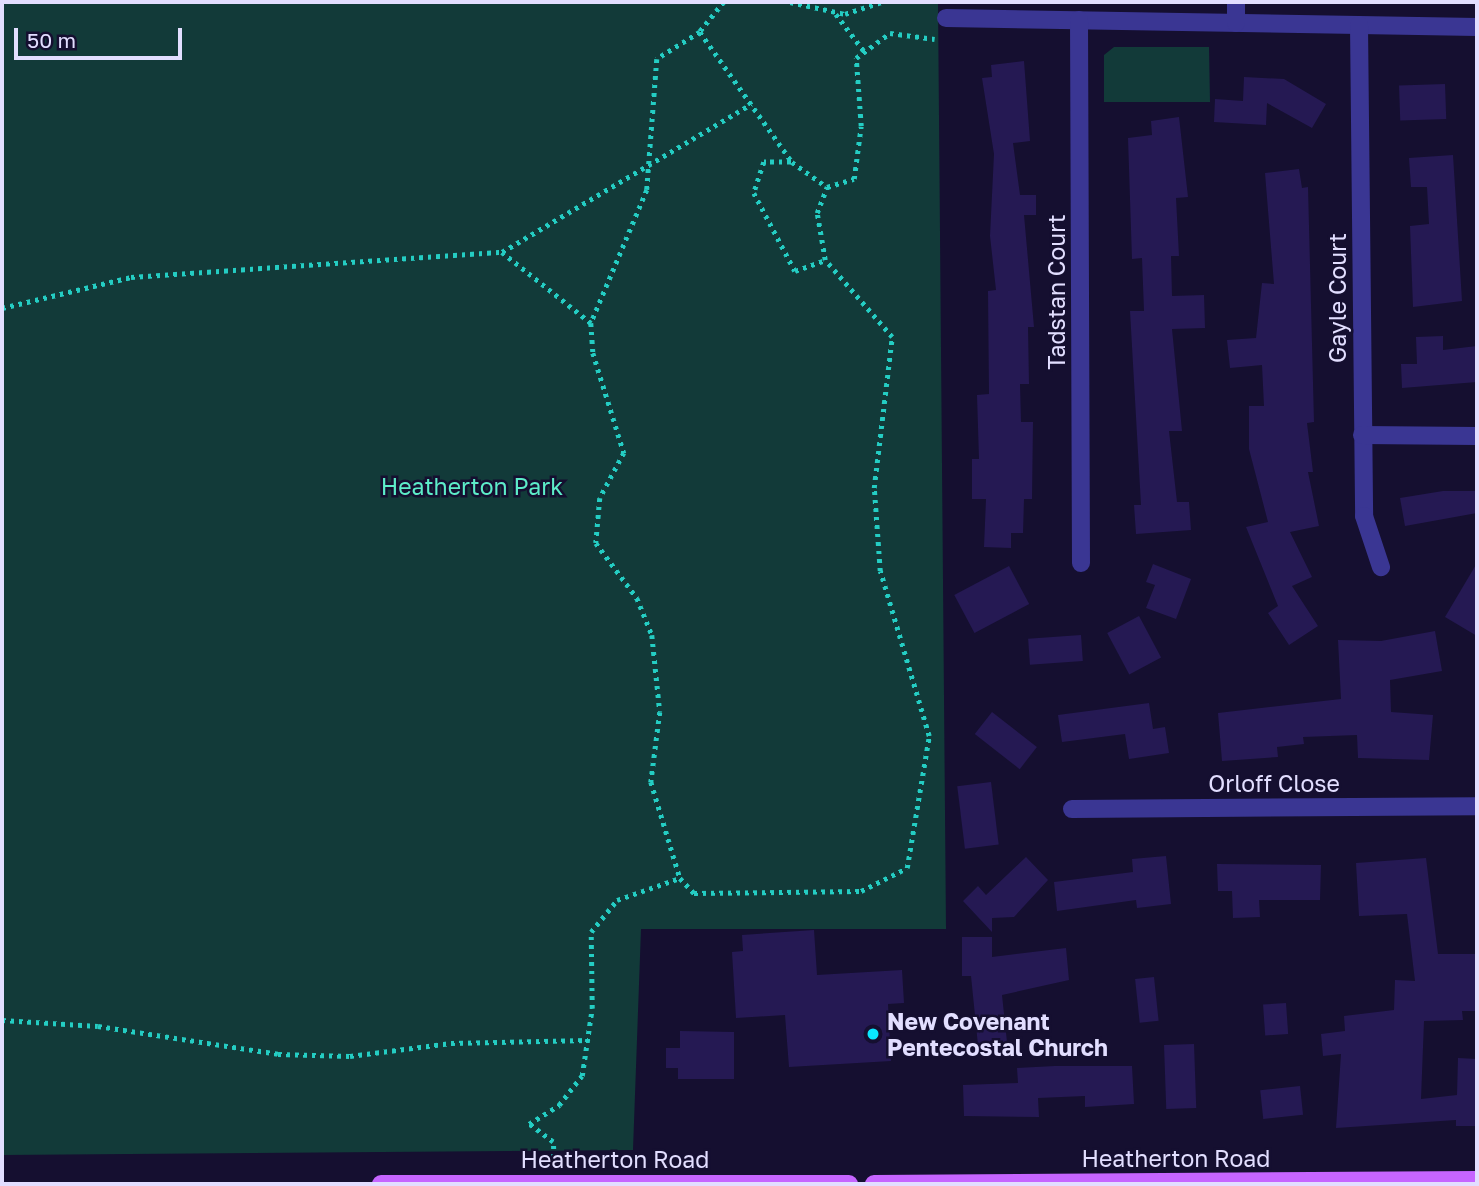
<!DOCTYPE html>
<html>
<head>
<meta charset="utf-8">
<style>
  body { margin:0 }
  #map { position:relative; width:1479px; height:1186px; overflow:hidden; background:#150f30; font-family:"Golos Text",sans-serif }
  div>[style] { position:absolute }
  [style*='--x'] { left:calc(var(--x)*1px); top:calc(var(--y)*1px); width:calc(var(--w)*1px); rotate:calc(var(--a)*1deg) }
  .green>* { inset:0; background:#123a39 }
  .building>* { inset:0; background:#251953; transform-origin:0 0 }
  .path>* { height:4.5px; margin-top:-2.25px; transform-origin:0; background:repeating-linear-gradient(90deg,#24cdc3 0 3.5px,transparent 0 8.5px) }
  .minor>* { height:18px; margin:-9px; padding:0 9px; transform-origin:9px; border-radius:9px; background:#3a3693 }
  .primary>* { height:18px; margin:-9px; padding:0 9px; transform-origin:9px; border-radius:9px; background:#c665ff }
  .dots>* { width:19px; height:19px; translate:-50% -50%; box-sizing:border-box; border:4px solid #150f30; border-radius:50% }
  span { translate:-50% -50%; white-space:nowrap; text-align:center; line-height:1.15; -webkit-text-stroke:5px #150f30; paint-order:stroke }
  .street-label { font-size:23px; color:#e2deff }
  .park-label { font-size:23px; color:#5dedc9 }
  .poi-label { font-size:23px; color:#e2deff; font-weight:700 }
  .left { translate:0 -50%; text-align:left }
  .frame { position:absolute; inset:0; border:4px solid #e2deff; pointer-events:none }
  .scale { position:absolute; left:14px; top:28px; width:168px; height:32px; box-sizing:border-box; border:4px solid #e2deff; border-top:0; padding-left:9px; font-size:21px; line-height:24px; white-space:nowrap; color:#e2deff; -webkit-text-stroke:5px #150f30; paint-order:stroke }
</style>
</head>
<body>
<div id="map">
  <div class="green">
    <i style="clip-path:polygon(2px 2px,938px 2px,946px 929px,641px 929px,633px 1150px,2px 1155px)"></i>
    <i style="clip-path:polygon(1114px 47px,1209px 47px,1210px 102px,1104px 102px,1104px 55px)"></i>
  </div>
  <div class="building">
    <i style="clip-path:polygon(1024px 61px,1030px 141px,1013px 143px,1020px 195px,1036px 195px,1036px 215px,1024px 215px,1034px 327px,1028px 327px,1029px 384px,1020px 384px,1021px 422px,1033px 422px,1032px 499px,1024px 499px,1023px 533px,1011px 533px,1011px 548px,984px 547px,986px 499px,972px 499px,972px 459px,979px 459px,977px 395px,989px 394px,988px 291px,996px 290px,990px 236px,994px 154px,982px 78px,992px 77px,991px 65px)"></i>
    <i style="clip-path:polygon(1244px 77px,1284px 79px,1326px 104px,1312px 128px,1267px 103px,1266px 125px,1214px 122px,1215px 99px,1243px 101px)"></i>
    <i style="left:1445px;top:84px;width:35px;height:46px;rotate:88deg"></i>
    <i style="clip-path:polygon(1179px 117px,1188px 197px,1176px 198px,1179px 256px,1171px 256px,1172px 296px,1204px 295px,1205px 328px,1172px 329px,1182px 431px,1169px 431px,1177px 502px,1189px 502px,1191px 530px,1136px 534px,1134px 505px,1141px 505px,1130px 311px,1144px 311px,1142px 258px,1132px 259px,1128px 138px,1152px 135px,1151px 121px)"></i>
    <i style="clip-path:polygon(1453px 155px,1462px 301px,1413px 307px,1410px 226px,1429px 224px,1427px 187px,1411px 187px,1409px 158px)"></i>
    <i style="clip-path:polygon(1299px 169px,1302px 188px,1308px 187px,1314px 422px,1307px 423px,1313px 472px,1308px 472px,1319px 526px,1290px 532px,1312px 577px,1292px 586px,1318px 626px,1289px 645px,1268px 613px,1278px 606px,1246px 527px,1268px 522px,1249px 449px,1249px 406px,1264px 406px,1262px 365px,1230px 368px,1227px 340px,1256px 338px,1262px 283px,1274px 284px,1265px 173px)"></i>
    <i style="clip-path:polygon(1443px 336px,1443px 350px,1477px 346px,1477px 382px,1402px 388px,1401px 364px,1417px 364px,1416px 337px)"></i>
    <i style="clip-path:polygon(1443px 491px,1477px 491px,1477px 513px,1405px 526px,1400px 498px)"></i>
    <i style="clip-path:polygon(1477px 563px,1477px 636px,1445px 617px)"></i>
    <i style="clip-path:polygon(1153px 564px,1191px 579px,1176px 619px,1146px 608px,1155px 585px,1146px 582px)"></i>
    <i style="left:1009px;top:566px;width:43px;height:62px;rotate:62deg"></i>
    <i style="left:1139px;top:616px;width:47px;height:36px;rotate:62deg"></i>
    <i style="clip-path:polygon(1435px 631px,1442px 671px,1390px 680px,1391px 712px,1433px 715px,1429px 760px,1358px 758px,1357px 735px,1303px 737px,1304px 744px,1277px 747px,1278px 757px,1222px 761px,1218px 713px,1341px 699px,1338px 640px,1381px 641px)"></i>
    <i style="left:1081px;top:635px;width:26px;height:53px;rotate:86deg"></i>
    <i style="clip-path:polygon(1149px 703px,1153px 729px,1165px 727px,1169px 753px,1129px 759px,1125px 734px,1062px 742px,1058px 715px)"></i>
    <i style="left:992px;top:712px;width:57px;height:28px;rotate:38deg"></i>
    <i style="left:991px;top:782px;width:63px;height:34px;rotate:83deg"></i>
    <i style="clip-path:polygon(1166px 856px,1171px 904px,1137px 908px,1136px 900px,1057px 911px,1054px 882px,1133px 872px,1132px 859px)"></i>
    <i style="clip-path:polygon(1026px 857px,1048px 880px,1014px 917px,992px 918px,992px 932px,963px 901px,978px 886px,986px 895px)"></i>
    <i style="clip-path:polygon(1426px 858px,1438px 954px,1477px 954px,1477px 1011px,1462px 1011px,1463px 1020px,1424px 1021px,1421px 1099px,1457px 1095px,1458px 1058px,1477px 1059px,1477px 1126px,1456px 1126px,1456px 1120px,1336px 1128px,1341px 1054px,1323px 1056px,1321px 1034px,1345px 1031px,1344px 1016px,1394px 1010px,1395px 980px,1415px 981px,1407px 914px,1359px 916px,1356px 863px)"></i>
    <i style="clip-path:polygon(1217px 864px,1321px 865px,1320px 900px,1259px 900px,1260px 917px,1233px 918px,1232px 891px,1218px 891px)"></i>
    <i style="clip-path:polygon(814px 930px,817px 975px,902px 970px,904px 1003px,888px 1004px,891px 1061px,789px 1067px,785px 1015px,736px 1018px,732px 952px,743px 951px,742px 935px)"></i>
    <i style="clip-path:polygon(962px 937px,992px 937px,992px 957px,1066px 948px,1069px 980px,1002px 995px,1007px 1042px,978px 1045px,971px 976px,962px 976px)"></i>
    <i style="left:1154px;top:977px;width:44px;height:19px;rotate:84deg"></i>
    <i style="left:1286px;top:1003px;width:31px;height:23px;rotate:86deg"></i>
    <i style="clip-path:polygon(680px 1031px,734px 1032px,734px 1079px,678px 1079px,678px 1068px,666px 1068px,666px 1048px,680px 1048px)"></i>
    <i style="left:1194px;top:1044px;width:64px;height:30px;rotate:88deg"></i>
    <i style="clip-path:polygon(1055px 1066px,1132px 1066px,1134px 1104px,1085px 1107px,1085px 1096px,1038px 1098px,1039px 1117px,964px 1116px,963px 1085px,1018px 1083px,1017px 1068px)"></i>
    <i style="left:1300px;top:1086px;width:29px;height:40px;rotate:84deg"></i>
  </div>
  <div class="path">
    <i style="--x:724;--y:2;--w:38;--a:129"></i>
    <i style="--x:700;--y:32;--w:51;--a:147.9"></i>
    <i style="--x:657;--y:59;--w:131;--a:94.4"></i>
    <i style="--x:647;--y:190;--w:144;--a:112.8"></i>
    <i style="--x:591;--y:323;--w:30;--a:86"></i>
    <i style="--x:593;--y:353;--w:105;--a:72.8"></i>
    <i style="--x:624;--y:453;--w:51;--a:118.1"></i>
    <i style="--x:600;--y:498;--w:45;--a:95.1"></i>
    <i style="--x:596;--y:543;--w:69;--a:53.3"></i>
    <i style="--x:637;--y:598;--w:40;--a:68"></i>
    <i style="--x:652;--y:635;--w:77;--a:84.1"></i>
    <i style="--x:660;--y:712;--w:71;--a:97.3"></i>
    <i style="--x:651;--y:782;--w:100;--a:73.2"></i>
    <i style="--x:680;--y:878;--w:21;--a:47"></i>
    <i style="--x:694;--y:893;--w:167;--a:-0.7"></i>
    <i style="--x:861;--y:891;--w:51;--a:-26.6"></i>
    <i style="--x:907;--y:868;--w:134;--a:-80.5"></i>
    <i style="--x:929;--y:736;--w:172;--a:-106.5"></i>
    <i style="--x:880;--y:571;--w:83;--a:-94.1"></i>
    <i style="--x:874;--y:488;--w:152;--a:-83.2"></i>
    <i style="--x:892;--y:337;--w:102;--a:-131"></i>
    <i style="--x:825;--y:260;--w:48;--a:-99.7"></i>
    <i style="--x:817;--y:213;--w:28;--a:-69"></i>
    <i style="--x:827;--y:187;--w:28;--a:-17"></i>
    <i style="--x:854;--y:179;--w:53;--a:-82.5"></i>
    <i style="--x:861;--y:126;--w:68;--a:-94.2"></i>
    <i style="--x:856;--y:58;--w:42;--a:-36.3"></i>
    <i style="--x:890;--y:33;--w:45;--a:7.6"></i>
    <i style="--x:790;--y:2;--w:56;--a:12.3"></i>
    <i style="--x:845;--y:14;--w:38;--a:-18"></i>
    <i style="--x:836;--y:14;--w:46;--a:52.9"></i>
    <i style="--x:700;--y:32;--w:159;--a:54.7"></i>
    <i style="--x:792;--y:162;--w:43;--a:35.5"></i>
    <i style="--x:791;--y:162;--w:27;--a:180"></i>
    <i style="--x:764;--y:162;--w:33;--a:108"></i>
    <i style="--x:754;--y:193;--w:88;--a:62.3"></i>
    <i style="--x:795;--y:271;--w:32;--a:-20"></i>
    <i style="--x:502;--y:252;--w:114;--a:38.6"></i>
    <i style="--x:2;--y:308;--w:133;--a:-13.5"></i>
    <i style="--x:131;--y:277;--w:372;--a:-3.9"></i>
    <i style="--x:502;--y:252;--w:290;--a:-30.7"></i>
    <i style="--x:2;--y:1020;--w:96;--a:3.6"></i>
    <i style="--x:98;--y:1026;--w:182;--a:8.8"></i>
    <i style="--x:278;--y:1054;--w:72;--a:1.6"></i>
    <i style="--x:350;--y:1056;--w:102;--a:-7.3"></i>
    <i style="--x:451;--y:1043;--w:137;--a:-1.3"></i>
    <i style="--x:554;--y:1166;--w:24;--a:-92"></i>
    <i style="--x:553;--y:1142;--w:30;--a:-143"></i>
    <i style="--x:529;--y:1124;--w:36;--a:-32"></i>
    <i style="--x:559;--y:1105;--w:37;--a:-52"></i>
    <i style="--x:582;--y:1076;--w:69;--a:-81.6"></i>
    <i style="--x:592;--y:1008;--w:76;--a:-90.8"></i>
    <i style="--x:591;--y:932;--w:41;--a:-50.9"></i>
    <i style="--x:617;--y:900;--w:67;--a:-19.2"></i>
  </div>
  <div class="minor">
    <i style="--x:946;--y:18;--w:531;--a:0.97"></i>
    <i style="--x:1079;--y:20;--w:543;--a:89.79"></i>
    <i style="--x:1236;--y:23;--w:21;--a:-90"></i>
    <i style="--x:1359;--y:25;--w:491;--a:89.4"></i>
    <i style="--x:1364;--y:516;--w:54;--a:71.6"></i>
    <i style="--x:1362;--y:435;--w:115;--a:0.5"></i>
    <i style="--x:1072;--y:809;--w:405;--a:-0.4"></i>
  </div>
  <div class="primary">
    <i style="--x:381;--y:1184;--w:468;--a:0"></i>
    <i style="--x:874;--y:1184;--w:603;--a:-0.38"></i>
  </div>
  <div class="dots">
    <i style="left:873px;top:1034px;background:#0ae6ff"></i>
  </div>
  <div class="street-label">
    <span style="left:1056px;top:292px;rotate:-90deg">Tadstan Court</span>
    <span style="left:1337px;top:298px;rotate:-90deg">Gayle Court</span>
    <span style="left:1274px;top:783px">Orloff Close</span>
    <span style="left:1176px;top:1158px">Heatherton Road</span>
    <span style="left:615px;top:1159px">Heatherton Road</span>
  </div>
  <div class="park-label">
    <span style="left:472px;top:486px">Heatherton Park</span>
  </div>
  <div class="poi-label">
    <span class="left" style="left:887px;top:1034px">New Covenant<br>Pentecostal Church</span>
  </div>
  <div class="frame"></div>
  <div class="scale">50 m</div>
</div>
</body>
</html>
